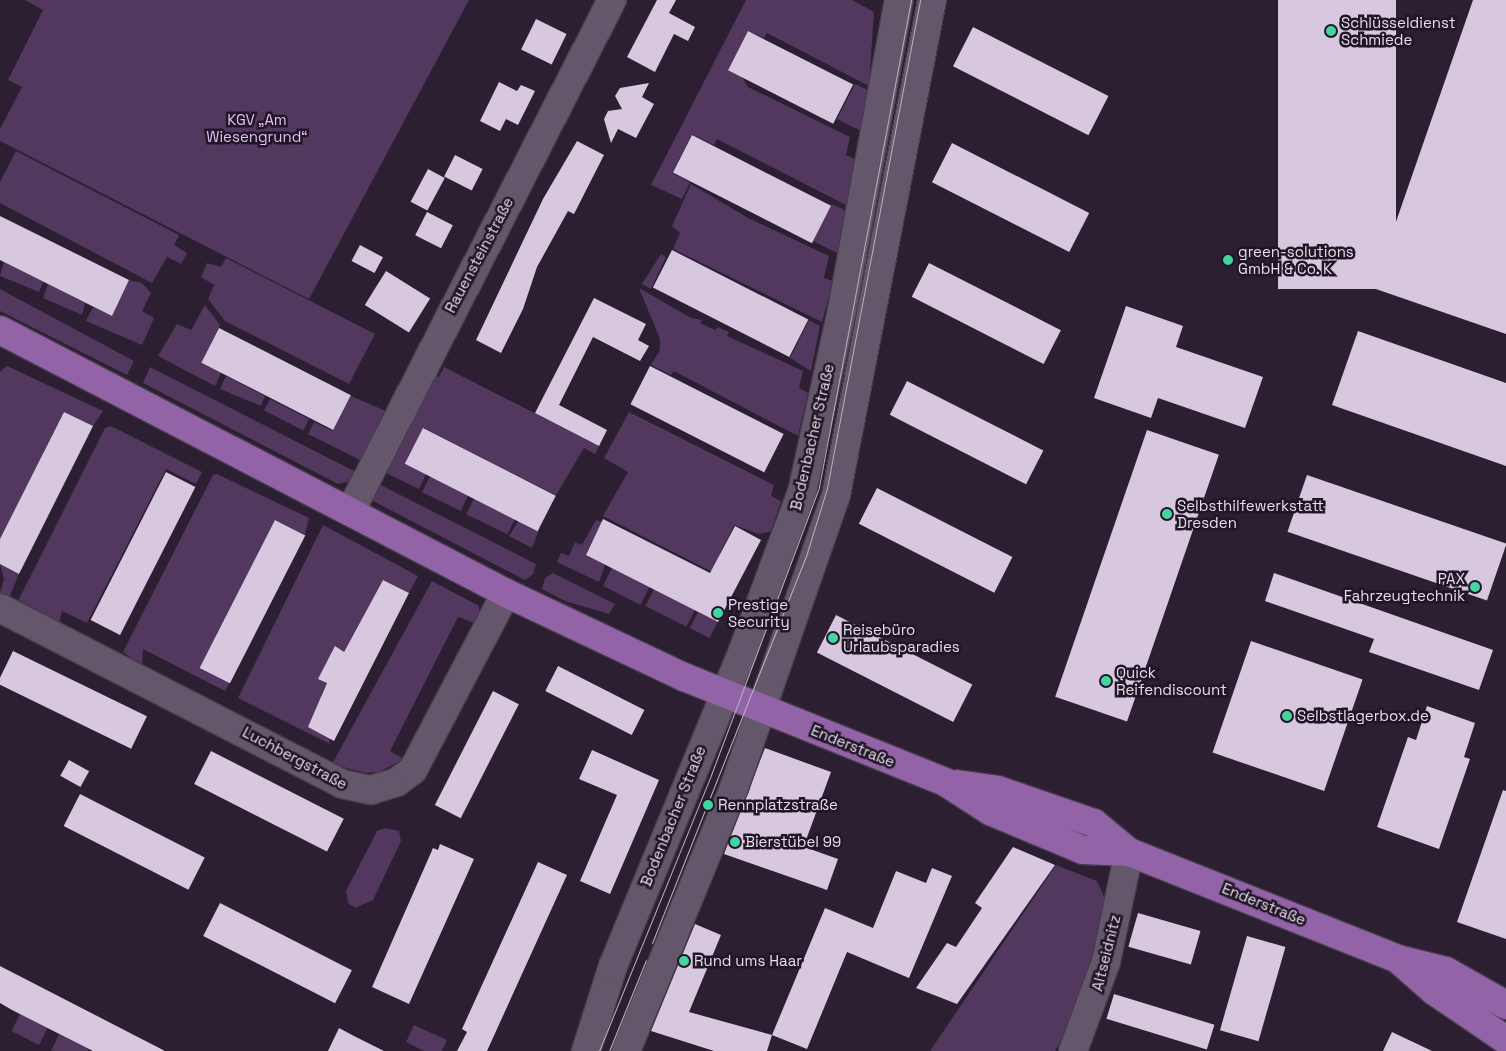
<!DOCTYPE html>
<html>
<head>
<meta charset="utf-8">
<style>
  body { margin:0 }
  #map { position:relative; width:1506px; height:1051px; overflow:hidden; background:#2b1f31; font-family:"Space Grotesk",sans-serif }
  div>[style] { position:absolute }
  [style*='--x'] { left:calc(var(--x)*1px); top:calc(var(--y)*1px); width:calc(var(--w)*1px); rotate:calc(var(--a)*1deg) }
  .green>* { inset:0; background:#52375e; transform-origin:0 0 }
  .building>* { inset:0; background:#d8c8df; transform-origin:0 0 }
  .roads { filter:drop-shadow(1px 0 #463c4a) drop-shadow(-1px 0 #463c4a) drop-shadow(0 1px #463c4a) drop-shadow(0 -1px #463c4a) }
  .minor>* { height:28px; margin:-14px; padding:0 14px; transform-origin:14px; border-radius:14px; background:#64576b }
  .major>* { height:28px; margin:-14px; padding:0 14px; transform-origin:14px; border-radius:14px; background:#9363a8 }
  .tram>* { height:1px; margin:-0.5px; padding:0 0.5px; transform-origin:0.5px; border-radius:0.5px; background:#bbb2c0 }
  .dots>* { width:14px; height:14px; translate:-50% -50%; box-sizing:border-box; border:2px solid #211627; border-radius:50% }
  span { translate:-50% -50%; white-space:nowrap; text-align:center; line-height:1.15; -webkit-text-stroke:5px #211627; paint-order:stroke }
  .poi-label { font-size:15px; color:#e6deea }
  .left { translate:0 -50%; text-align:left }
  .right { translate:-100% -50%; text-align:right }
  .park-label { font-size:15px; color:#e4bef6 }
  .street-label { font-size:15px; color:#e6deea }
</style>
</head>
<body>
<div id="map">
  <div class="green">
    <i style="clip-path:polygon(25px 0,469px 0,309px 299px,0 141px,0 129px,22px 87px,8px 80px,43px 10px)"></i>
    <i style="clip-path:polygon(746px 0,852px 0,874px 12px,869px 86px,767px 33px,764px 38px,748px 31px,728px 70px,742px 77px,748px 87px,850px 137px,846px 155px,857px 160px,848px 206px,717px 139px,714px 145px,692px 134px,672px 173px,690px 182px,682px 199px,651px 185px)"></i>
    <i style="clip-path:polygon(855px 84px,868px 90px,861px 131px,837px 119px)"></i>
    <i style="clip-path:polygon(16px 151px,179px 235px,174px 245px,187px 253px,181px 264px,167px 257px,152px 283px,0 203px,0 182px)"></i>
    <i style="clip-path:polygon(691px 184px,748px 218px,829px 256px,824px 278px,833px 281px,822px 322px,673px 249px,680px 233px,672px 226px)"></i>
    <i style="clip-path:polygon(832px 204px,847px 211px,839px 254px,813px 241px)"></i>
    <i style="clip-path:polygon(661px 254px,666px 257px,651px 289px,642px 284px)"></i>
    <i style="clip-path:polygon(226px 258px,375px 334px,349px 384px,225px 321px,208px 299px,214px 285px,201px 277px,207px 263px,221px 267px)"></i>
    <i style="clip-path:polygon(4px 262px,43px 282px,39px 292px,0 276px)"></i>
    <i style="clip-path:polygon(129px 280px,142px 283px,151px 293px,142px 311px,154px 318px,142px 345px,86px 321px,93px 307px,112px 316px)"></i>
    <i style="clip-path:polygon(48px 284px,85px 303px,82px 315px,43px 298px)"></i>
    <i style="clip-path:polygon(639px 288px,691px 318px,702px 320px,700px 323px,715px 330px,718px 327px,729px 332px,727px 336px,803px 371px,799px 388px,808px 393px,798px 436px,674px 371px,671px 375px,651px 365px,660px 350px,660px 339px)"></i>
    <i style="clip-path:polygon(0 289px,134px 361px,127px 375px,0 311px)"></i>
    <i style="clip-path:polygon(205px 305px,220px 325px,201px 363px,221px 373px,215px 386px,158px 356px,177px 324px,191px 330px)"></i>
    <i style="clip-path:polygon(809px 320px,820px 326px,811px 371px,790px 358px)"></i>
    <i style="clip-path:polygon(7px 366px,103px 411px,93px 426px,64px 412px,0 539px,0 372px)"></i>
    <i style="clip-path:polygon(150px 367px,354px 471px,352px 481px,338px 484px,143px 383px)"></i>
    <i style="clip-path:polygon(444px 367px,599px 446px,595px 454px,584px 448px,556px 495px,424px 428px,406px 464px,426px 474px,419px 489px,386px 473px,385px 464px,432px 374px,439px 377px)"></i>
    <i style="clip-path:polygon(226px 376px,265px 396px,261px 406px,220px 389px)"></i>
    <i style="clip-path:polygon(351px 396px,388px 412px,366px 456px,360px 460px,308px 434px,314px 422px,333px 431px)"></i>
    <i style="left:270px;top:399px;width:44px;height:13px;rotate:27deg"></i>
    <i style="clip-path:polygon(629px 412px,774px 485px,771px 496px,781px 501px,771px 531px,759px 534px,734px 525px,720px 553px,722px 577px,603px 516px,628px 472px,604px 458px)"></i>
    <i style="clip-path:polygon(111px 426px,202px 472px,196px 484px,166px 469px,87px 623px,62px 611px,59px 623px,18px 601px,105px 428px)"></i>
    <i style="clip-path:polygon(217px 474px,309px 518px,305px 535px,276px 520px,201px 668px,230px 682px,225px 691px,143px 649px,142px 666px,123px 652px,213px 475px)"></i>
    <i style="left:430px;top:476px;width:43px;height:18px;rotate:26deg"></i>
    <i style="clip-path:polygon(371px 480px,536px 564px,533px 574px,525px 580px,373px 501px)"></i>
    <i style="left:474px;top:498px;width:46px;height:18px;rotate:26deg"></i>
    <i style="clip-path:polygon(519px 520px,539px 530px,532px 548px,509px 536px)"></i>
    <i style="clip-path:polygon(596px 520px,602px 522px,586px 554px,605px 565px,599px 582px,557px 562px,561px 553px,569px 556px,575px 542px,582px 545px)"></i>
    <i style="clip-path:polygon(323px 525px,418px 576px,409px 593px,383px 580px,330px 677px,321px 695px,330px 744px,238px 698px)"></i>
    <i style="clip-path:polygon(0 564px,19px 574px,9px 598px,0 593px,4px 579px)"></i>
    <i style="left:612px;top:568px;width:42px;height:20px;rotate:27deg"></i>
    <i style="clip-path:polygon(553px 573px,615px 604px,609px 614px,565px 601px,542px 589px,545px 578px)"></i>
    <i style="clip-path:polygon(432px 581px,479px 606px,479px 619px,477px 624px,458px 617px,390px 751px,404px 759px,379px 772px,365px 773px,332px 764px)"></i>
    <i style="left:654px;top:589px;width:46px;height:19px;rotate:27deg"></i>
    <i style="left:698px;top:612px;width:22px;height:18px;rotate:27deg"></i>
    <i style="clip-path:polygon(385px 828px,399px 831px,401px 841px,373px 900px,355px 908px,348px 903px,346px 891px,377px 831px)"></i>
    <i style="clip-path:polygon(1056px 865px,1097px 881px,1106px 901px,1077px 1014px,1055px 1051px,930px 1051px)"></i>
    <i style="left:20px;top:1014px;width:31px;height:19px;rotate:27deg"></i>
    <i style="clip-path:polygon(414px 1025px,447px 1040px,442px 1051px,424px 1051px,406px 1042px)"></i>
    <i style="clip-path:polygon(59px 1034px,89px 1049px,88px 1051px,51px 1051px)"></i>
  </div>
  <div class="building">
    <i style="clip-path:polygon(657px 0,676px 0,669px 13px,695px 27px,688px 41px,674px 34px,655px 72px,627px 57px)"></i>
    <i style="left:1278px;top:0;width:118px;height:289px"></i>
    <i style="clip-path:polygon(1473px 0,1506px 0,1506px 334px,1373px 288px)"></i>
    <i style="left:536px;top:19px;width:34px;height:34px;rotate:26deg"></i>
    <i style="left:973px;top:27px;width:152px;height:44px;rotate:27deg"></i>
    <i style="left:748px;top:31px;width:118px;height:44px;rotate:27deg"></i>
    <i style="clip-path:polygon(499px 82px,517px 91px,521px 85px,535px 91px,518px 125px,506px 119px,500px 131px,480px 121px)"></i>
    <i style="clip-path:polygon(649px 83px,642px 97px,654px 104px,636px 138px,618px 129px,611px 143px,604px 119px,608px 111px,622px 109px,615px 96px,620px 88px)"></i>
    <i style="left:692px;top:135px;width:156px;height:42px;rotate:27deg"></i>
    <i style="clip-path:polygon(577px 141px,604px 155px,574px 214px,568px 211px,537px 267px,523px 309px,501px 353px,476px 340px,543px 199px)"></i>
    <i style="left:952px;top:143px;width:154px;height:44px;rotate:27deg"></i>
    <i style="left:455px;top:155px;width:31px;height:24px;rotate:27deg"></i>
    <i style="left:428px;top:169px;width:19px;height:37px;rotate:28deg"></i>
    <i style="left:427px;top:212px;width:29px;height:26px;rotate:27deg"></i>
    <i style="clip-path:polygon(0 216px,129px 280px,112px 316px,0 260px)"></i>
    <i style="left:360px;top:245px;width:26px;height:18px;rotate:28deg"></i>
    <i style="left:672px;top:250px;width:153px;height:42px;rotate:27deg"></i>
    <i style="left:929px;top:263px;width:148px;height:38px;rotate:27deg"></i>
    <i style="left:386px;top:271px;width:52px;height:40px;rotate:32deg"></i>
    <i style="clip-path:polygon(594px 298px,646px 324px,638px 340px,649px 346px,640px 361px,593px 337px,559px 405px,607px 430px,599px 446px,535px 413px)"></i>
    <i style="clip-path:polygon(1126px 306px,1183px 326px,1176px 347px,1263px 377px,1245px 428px,1158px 398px,1151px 418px,1094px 398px)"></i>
    <i style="left:219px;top:328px;width:148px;height:39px;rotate:27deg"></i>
    <i style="clip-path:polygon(1358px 331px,1506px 383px,1506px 466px,1332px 405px)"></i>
    <i style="left:650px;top:366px;width:150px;height:43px;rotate:27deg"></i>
    <i style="left:907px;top:381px;width:153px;height:38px;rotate:27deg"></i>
    <i style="clip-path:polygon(64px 412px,93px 426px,19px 574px,0 564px,0 539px)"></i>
    <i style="left:423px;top:428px;width:149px;height:40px;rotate:27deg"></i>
    <i style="left:1147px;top:430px;width:76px;height:282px;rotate:19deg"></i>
    <i style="left:166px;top:472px;width:33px;height:166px;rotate:27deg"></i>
    <i style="left:1307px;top:475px;width:211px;height:60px;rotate:19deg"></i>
    <i style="left:877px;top:488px;width:152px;height:40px;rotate:27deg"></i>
    <i style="clip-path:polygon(603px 519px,710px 573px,735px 526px,761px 540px,718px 622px,586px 555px)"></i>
    <i style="left:275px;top:520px;width:34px;height:166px;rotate:27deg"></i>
    <i style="clip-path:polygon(1274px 573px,1493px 650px,1479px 690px,1369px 652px,1374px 639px,1265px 601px)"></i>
    <i style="clip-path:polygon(383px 580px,409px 593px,334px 741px,308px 727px,327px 683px,318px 679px,335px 646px,344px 652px)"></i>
    <i style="left:836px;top:615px;width:153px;height:42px;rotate:27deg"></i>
    <i style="left:1251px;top:641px;width:118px;height:118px;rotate:19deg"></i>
    <i style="left:13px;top:651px;width:149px;height:36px;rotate:26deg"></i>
    <i style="left:558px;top:666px;width:97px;height:28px;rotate:27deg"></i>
    <i style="left:493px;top:691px;width:29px;height:128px;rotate:27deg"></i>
    <i style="clip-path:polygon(1427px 706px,1475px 723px,1464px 757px,1470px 759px,1439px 849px,1377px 827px,1408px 737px,1416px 740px)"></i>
    <i style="clip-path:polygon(765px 748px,831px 772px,806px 840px,796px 844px,838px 859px,827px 890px,724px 854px)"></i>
    <i style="clip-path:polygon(592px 750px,659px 780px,610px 894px,580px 881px,617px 795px,579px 779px)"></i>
    <i style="left:211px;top:751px;width:149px;height:37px;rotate:27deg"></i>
    <i style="left:69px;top:760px;width:23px;height:18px;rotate:29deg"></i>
    <i style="clip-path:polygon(1503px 790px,1506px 791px,1506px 939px,1457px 922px)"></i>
    <i style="left:80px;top:794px;width:140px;height:36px;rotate:27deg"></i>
    <i style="clip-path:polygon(440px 844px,474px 859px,409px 1004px,372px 987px,433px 848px,438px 850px)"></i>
    <i style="clip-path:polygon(1013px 847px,1055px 865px,957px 1004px,916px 988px,947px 943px,956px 947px,982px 908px,975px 903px)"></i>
    <i style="clip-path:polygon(538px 862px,567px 875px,487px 1051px,457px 1051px,467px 1032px,462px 1029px)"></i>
    <i style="clip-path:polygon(932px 868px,952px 876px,909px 978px,847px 952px,807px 1049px,772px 1035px,825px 908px,873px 928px,896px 871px,926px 883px)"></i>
    <i style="left:220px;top:903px;width:148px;height:37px;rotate:27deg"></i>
    <i style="left:1138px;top:913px;width:65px;height:35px;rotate:16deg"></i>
    <i style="clip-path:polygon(695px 924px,721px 935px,689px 1012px,772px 1035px,767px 1051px,714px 1051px,651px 1031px)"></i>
    <i style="left:1247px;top:936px;width:40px;height:98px;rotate:16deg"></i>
    <i style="clip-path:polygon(0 966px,165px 1051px,93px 1051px,12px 1010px,0 1003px)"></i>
    <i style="left:1114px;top:994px;width:105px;height:26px;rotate:17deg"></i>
    <i style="clip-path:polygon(339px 1028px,354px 1036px,384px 1051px,328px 1051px)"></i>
    <i style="clip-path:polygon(1392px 1032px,1432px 1051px,1383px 1051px)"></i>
  </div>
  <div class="roads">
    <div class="minor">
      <i style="--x:350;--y:512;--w:575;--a:-62.9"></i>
      <i style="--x:0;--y:608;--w:385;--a:27.2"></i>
      <i style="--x:342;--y:784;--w:30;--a:12"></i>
      <i style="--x:371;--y:790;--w:27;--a:-17"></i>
      <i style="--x:397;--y:782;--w:20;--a:-37"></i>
      <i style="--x:413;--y:770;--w:200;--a:-62.3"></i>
      <i style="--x:586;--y:1051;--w:89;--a:-72.4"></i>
      <i style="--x:613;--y:966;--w:330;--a:-67.6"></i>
      <i style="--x:739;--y:661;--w:180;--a:-69.6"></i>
      <i style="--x:802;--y:492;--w:186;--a:-77.6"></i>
      <i style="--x:842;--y:310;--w:315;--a:-79.6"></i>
      <i style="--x:626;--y:1051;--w:287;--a:-67.7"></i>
      <i style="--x:735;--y:785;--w:307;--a:-70.8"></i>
      <i style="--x:836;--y:495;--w:504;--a:-79.02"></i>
      <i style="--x:1073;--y:1051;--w:95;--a:-69.7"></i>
      <i style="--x:1106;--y:962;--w:112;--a:-78.2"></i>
    </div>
    <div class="major">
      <i style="--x:0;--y:330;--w:570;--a:27.46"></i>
      <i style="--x:506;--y:593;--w:197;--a:25.3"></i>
      <i style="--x:684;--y:677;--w:281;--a:21.9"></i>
      <i style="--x:945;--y:782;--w:54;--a:32.8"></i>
      <i style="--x:990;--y:811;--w:101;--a:22.8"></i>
      <i style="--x:1083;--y:850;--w:46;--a:2.5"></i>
      <i style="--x:1129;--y:852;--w:289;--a:21.7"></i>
      <i style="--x:1398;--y:959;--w:49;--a:14"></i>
      <i style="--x:1446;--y:971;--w:69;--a:29.5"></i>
      <i style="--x:957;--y:784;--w:41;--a:8.3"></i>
      <i style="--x:998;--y:790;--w:102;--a:19"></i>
      <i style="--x:1094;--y:823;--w:45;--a:39.6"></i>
      <i style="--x:1401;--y:962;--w:44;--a:41.3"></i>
      <i style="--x:1434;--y:991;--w:87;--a:34.2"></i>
    </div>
  </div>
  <div class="tram">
    <i style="--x:652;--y:943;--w:420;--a:-68.3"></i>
    <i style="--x:807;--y:553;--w:68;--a:-72.9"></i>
    <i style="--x:827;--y:488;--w:497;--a:-79.2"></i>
    <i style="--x:599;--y:1051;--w:298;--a:-67.9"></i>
    <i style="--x:711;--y:775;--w:308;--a:-69.4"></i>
    <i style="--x:819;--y:487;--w:496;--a:-79.3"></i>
    <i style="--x:609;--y:1051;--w:98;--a:-67.9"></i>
  </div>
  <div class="dots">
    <i style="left:1331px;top:31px;background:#44d4a0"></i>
    <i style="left:1228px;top:260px;background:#44d4a0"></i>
    <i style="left:1167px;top:514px;background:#44d4a0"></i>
    <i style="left:1475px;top:587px;background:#44d4a0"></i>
    <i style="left:718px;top:613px;background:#44d4a0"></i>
    <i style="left:833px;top:638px;background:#44d4a0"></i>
    <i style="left:1106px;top:681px;background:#44d4a0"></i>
    <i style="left:1287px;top:716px;background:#44d4a0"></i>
    <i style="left:708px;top:805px;background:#44d4a0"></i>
    <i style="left:735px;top:842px;background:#44d4a0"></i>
    <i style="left:684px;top:961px;background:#44d4a0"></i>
  </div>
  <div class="poi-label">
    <span class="left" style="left:1341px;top:31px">Schlüsseldienst<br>Schmiede</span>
    <span class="left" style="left:1238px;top:260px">green-solutions<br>GmbH &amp; Co. K</span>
    <span class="left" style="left:1177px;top:514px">Selbsthilfewerkstatt<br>Dresden</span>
    <span class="right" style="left:1465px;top:587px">PAX<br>Fahrzeugtechnik</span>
    <span class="left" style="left:728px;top:613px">Prestige<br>Security</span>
    <span class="left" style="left:843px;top:638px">Reisebüro<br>Urlaubsparadies</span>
    <span class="left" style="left:1116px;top:681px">Quick<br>Reifendiscount</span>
    <span class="left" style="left:1297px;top:716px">Selbstlagerbox.de</span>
    <span class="left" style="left:718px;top:805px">Rennplatzstraße</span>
    <span class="left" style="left:745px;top:842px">Bierstübel 99</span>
    <span class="left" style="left:694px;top:961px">Rund ums Haar</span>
  </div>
  <div class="park-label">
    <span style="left:257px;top:128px">KGV „Am<br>Wiesengrund“</span>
  </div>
  <div class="street-label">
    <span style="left:479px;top:255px;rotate:-62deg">Rauensteinstraße</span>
    <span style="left:812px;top:437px;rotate:-77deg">Bodenbacher Straße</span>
    <span style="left:853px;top:746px;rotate:22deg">Enderstraße</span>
    <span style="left:295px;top:758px;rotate:28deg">Luchbergstraße</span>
    <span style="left:673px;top:816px;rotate:-68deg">Bodenbacher Straße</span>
    <span style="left:1264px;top:904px;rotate:22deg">Enderstraße</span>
    <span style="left:1106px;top:953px;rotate:-76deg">Altseidnitz</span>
  </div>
</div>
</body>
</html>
